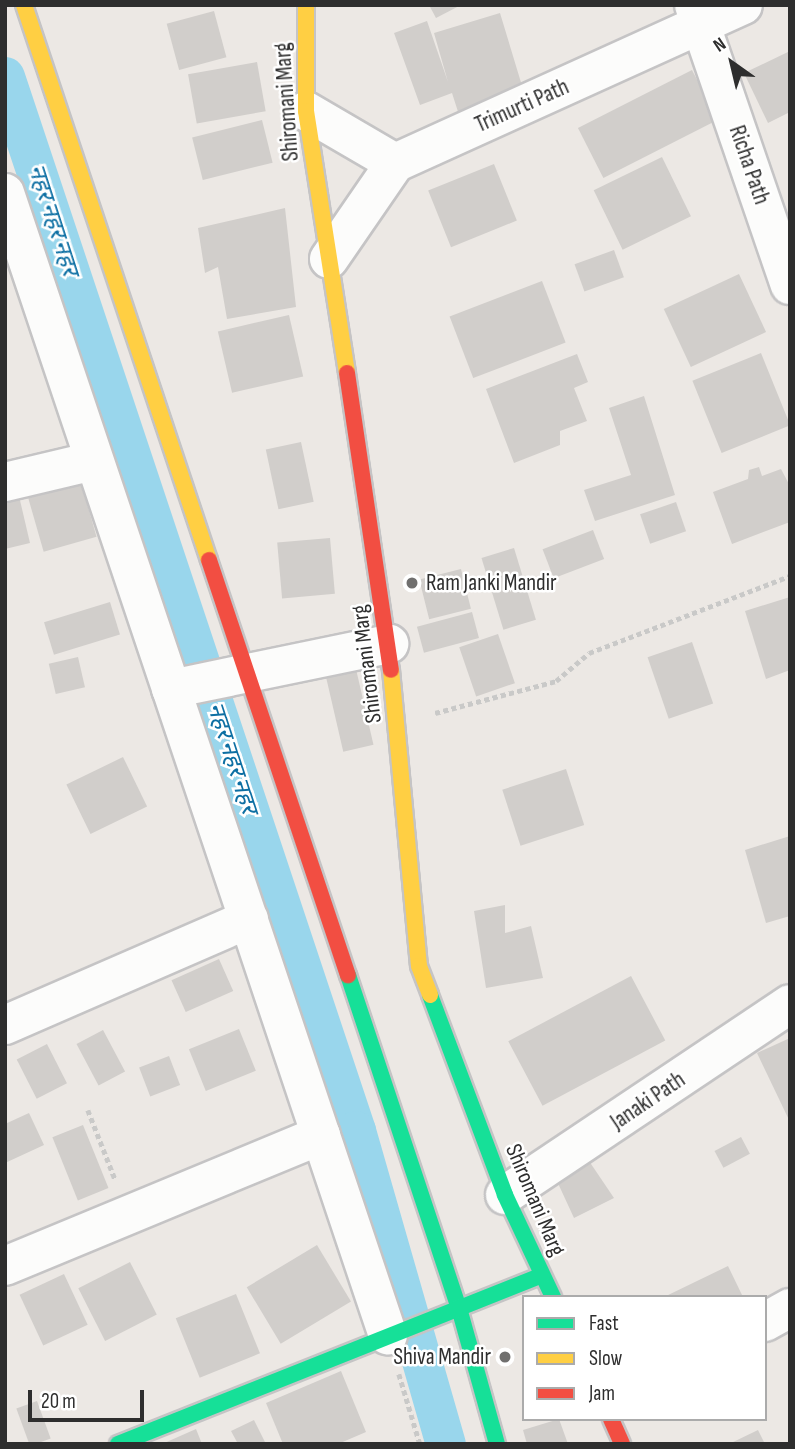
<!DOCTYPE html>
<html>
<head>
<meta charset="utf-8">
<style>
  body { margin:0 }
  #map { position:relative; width:795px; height:1449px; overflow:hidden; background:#ece8e4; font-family:"Sofia Sans Condensed","Noto Sans Devanagari",sans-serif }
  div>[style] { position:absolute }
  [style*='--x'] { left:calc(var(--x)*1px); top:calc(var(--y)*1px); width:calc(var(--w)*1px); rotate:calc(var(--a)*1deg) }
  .canal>* { height:40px; margin:-20px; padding:0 20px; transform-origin:20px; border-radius:20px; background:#99d6ec }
  .building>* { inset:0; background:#d1cecb; transform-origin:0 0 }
  .path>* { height:4.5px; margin-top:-2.25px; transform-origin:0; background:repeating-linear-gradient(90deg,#c9c9c8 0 5px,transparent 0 8.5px) }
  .roads { filter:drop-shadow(2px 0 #c5c4c5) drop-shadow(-2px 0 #c5c4c5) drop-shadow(0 2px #c5c4c5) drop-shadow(0 -2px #c5c4c5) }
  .street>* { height:38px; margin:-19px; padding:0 19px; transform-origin:19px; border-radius:19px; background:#fcfcfb }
  .fast>* { height:16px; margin:-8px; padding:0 8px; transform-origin:8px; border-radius:8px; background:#16e098 }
  .slow>* { height:16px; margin:-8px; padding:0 8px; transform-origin:8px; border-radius:8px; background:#ffcf43 }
  .jam>* { height:16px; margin:-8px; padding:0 8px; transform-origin:8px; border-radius:8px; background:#f24e42 }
  .dots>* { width:19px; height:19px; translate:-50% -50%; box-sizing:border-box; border:4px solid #fff; border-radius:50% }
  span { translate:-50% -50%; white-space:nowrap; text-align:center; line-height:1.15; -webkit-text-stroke:5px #fff; paint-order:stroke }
  .street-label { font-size:23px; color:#2e2e2e }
  .poi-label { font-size:23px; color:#2e2e2e }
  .left { translate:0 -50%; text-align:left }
  .right { translate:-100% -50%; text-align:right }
  .water-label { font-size:24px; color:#0d6fa3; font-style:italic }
  .frame { position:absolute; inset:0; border:7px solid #2e2e2e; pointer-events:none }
  .legend { position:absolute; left:522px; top:1295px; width:245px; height:126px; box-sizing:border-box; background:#fff; border:2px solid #ababab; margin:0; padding:9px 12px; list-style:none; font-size:21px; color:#2e2e2e }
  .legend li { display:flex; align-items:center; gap:14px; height:35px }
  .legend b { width:35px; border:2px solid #ababab }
  .north { position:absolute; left:697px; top:28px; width:70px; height:70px; -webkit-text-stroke:5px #fff; paint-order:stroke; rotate:326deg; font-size:19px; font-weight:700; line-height:28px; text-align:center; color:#2e2e2e }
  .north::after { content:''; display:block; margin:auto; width:24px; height:32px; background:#2e2e2e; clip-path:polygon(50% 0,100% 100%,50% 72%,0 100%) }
  .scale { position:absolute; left:28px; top:1390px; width:116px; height:32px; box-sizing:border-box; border:4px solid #2e2e2e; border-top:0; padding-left:9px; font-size:21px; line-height:24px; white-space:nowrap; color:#2e2e2e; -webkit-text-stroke:5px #fff; paint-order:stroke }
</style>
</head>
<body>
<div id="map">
  <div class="canal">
    <i style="--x:5;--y:77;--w:1111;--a:71.58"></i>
    <i style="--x:356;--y:1131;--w:326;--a:74"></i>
  </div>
  <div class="building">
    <i style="clip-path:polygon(429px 5px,461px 5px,436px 18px)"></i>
    <i style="left:214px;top:11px;width:48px;height:49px;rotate:75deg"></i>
    <i style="clip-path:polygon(500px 13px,526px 99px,460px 118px,452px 93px,420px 105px,394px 33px,427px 21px,448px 82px,434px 33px)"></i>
    <i style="clip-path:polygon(790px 51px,790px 112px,768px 123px,744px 73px)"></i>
    <i style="left:257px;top:62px;width:50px;height:70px;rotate:80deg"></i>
    <i style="left:692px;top:70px;width:56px;height:128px;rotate:63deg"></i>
    <i style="left:262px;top:120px;width:44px;height:72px;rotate:76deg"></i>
    <i style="left:662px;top:157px;width:66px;height:76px;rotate:64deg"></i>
    <i style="left:494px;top:164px;width:61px;height:71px;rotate:68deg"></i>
    <i style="clip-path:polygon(285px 208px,296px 307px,227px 319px,218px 267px,205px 273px,198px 228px)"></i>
    <i style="left:614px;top:250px;width:29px;height:42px;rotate:70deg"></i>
    <i style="left:739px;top:274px;width:64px;height:83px;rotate:65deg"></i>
    <i style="left:542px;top:281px;width:66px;height:99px;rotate:69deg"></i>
    <i style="left:289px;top:315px;width:63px;height:73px;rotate:77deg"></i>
    <i style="left:761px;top:353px;width:78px;height:74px;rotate:68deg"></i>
    <i style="clip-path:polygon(577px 354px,588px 382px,574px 388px,587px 421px,560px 431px,560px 445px,514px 463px,486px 389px)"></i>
    <i style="clip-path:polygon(644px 396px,675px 495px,595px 521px,584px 490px,631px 475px,609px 408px)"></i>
    <i style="left:301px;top:442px;width:61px;height:36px;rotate:78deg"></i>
    <i style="clip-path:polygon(759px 467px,762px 476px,781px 469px,790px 486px,790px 522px,732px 544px,713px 492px,748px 479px,749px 470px)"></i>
    <i style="left:80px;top:479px;width:60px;height:55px;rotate:74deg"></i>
    <i style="clip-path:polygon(19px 496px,30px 543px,5px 549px,5px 500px)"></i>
    <i style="left:676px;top:502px;width:31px;height:38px;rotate:71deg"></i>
    <i style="left:593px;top:530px;width:31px;height:54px;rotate:69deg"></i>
    <i style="left:330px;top:538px;width:56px;height:53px;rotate:85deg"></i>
    <i style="left:514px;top:548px;width:75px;height:34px;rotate:73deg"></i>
    <i style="left:461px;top:569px;width:41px;height:43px;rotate:76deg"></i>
    <i style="clip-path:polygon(790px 597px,790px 670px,766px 679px,745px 611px)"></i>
    <i style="left:110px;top:602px;width:34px;height:69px;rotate:73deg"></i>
    <i style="left:472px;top:612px;width:27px;height:57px;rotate:75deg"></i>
    <i style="left:498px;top:634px;width:52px;height:41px;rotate:71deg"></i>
    <i style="left:692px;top:642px;width:65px;height:47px;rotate:71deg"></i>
    <i style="left:353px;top:656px;width:91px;height:31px;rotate:77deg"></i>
    <i style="left:78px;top:657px;width:31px;height:30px;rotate:77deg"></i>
    <i style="left:123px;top:757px;width:55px;height:63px;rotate:64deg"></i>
    <i style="left:566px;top:769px;width:59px;height:67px;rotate:72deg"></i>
    <i style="clip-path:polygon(790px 836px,790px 916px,766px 923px,745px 850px)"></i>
    <i style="clip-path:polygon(505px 905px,505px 933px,531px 926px,543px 978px,486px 988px,474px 911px)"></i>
    <i style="left:219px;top:959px;width:35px;height:52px;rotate:66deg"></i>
    <i style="left:631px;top:976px;width:73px;height:139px;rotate:62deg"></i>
    <i style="left:239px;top:1029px;width:45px;height:54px;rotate:68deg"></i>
    <i style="left:103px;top:1030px;width:47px;height:30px;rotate:62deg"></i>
    <i style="clip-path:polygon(790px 1038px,790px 1122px,757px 1053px)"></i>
    <i style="left:47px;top:1044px;width:44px;height:34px;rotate:63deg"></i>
    <i style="left:169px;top:1056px;width:31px;height:32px;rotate:69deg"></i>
    <i style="clip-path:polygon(29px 1113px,44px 1145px,5px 1163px,5px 1124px)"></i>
    <i style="left:83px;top:1125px;width:68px;height:33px;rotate:68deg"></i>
    <i style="left:741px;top:1137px;width:19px;height:30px;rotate:62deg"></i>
    <i style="clip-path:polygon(587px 1158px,614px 1198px,574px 1218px,556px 1179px)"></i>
    <i style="left:317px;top:1245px;width:66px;height:82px;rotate:59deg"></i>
    <i style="left:130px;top:1262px;width:59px;height:58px;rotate:63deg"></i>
    <i style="clip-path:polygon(728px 1266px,743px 1297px,664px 1297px)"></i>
    <i style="left:64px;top:1274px;width:56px;height:49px;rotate:65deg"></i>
    <i style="left:236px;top:1294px;width:64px;height:65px;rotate:68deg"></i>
    <i style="clip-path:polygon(341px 1371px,366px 1432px,338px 1444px,283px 1444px,266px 1403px)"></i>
    <i style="left:37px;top:1401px;width:40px;height:22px;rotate:70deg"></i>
    <i style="clip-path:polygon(559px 1419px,568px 1444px,527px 1444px,523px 1430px)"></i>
    <i style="clip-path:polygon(254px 1420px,266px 1444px,238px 1444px,231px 1431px)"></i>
    <i style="clip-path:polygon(196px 1429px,202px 1444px,162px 1444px)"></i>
    <i style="clip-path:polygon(758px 1430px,765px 1444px,729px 1444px)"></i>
  </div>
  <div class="path">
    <i style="--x:435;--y:713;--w:125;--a:-14.8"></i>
    <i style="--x:556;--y:681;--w:43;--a:-40.3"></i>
    <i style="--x:589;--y:653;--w:215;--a:-21"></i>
    <i style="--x:88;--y:1110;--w:74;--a:68.6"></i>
    <i style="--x:399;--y:1374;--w:73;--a:73.3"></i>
  </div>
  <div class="roads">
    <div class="street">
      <i style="--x:694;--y:5;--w:296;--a:71.1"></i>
      <i style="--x:306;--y:111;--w:103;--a:30.3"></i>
      <i style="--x:395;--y:163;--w:382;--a:-24.4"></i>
      <i style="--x:5;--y:193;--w:1205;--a:71.47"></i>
      <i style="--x:329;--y:259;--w:116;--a:-55.5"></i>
      <i style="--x:5;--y:482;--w:91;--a:-13.3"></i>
      <i style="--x:171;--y:689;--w:223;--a:-11.7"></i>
      <i style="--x:5;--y:1025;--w:266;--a:-23.5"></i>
      <i style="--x:505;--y:1195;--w:343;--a:-33.8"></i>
      <i style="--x:5;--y:1266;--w:342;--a:-22.5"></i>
      <i style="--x:765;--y:1322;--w:29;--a:-29"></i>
    </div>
    <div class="fast">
      <i style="--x:348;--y:975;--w:351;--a:71.6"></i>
      <i style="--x:459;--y:1308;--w:141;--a:74.4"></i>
      <i style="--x:430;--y:995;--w:214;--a:69.4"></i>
      <i style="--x:505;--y:1195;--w:113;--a:64.8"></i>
      <i style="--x:118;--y:1444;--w:456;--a:-21.7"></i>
    </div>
    <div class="slow">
      <i style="--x:24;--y:5;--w:585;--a:71.57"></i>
      <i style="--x:306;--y:5;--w:106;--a:90"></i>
      <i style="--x:306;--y:111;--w:265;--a:81.1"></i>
      <i style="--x:391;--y:670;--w:297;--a:84.6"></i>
      <i style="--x:419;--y:966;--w:31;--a:69"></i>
    </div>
    <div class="jam">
      <i style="--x:347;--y:373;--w:300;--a:81.6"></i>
      <i style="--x:209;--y:560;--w:438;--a:71.5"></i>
      <i style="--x:611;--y:1419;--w:27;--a:66"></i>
    </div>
  </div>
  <div class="dots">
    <i style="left:412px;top:583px;background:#706f6e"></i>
    <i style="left:505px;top:1357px;background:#706f6e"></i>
  </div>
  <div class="street-label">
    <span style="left:287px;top:102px;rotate:-94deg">Shiromani Marg</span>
    <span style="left:522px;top:106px;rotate:-24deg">Trimurti Path</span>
    <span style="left:749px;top:165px;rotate:71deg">Richa Path</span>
    <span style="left:367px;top:664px;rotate:-97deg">Shiromani Marg</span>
    <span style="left:648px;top:1101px;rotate:-34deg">Janaki Path</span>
    <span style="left:535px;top:1200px;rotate:67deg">Shiromani Marg</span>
  </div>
  <div class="poi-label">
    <span class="left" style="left:426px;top:583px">Ram Janki Mandir</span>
    <span class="right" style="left:491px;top:1357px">Shiva Mandir</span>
  </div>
  <div class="water-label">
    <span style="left:53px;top:220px;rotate:72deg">नहर नहर नहर</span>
    <span style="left:232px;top:758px;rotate:72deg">नहर नहर नहर</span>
  </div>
  <div class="frame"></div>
  <ul class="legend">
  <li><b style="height:9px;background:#16e098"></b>Fast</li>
  <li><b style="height:9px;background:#ffcf43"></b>Slow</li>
  <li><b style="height:9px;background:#f24e42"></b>Jam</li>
  </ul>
  <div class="north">N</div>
  <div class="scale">20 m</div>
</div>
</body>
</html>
